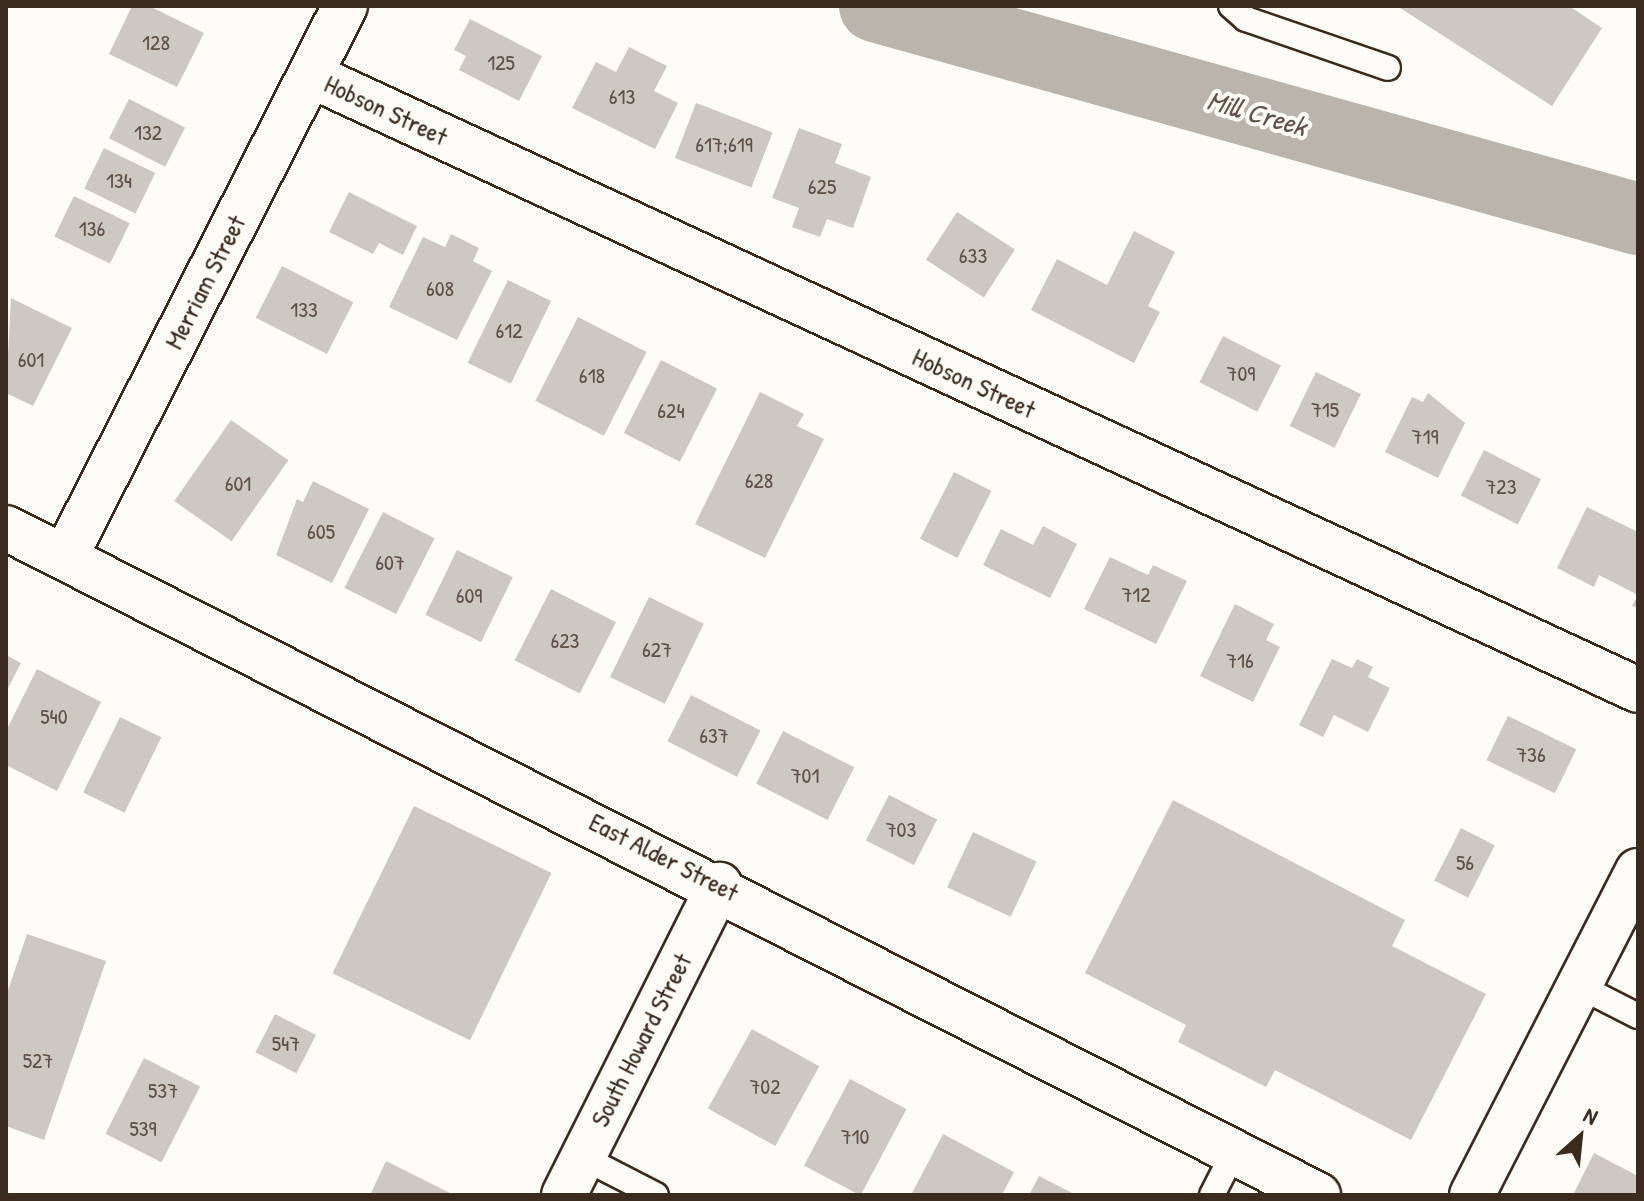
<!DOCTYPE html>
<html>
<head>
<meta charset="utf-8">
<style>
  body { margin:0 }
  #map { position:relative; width:1644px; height:1201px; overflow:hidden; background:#fdfcf7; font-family:"Patrick Hand",sans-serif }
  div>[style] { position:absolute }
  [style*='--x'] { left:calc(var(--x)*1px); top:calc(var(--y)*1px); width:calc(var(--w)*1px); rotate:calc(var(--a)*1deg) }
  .river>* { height:72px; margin:-36px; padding:0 36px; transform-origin:36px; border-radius:36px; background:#bbb4ad }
  .building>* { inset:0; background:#cdc8c2; transform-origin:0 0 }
  .roads { filter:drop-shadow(2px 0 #3b2a1e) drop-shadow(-2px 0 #3b2a1e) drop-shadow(0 2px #3b2a1e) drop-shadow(0 -2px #3b2a1e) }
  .service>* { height:24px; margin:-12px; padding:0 12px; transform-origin:12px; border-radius:12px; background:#fdfcf7 }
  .minor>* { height:44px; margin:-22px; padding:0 22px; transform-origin:22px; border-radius:22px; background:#fdfcf7 }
  .tertiary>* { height:44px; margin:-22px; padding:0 22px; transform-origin:22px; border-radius:22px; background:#fdfcf7 }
  .secondary>* { height:44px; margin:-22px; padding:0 22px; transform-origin:22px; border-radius:22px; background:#fdfcf7 }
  span { translate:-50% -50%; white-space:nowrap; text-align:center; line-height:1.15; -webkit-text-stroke:8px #fdfcf7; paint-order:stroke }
  .number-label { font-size:22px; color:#605247 }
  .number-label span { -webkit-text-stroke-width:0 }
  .street-label { font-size:26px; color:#3b2a1e }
  .water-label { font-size:28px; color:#615349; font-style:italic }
  .frame { position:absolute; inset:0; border:8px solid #3b2a1e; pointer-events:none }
  .north { position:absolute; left:1540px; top:1097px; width:80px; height:80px; -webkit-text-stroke:6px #fdfcf7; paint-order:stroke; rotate:27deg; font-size:22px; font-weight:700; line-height:32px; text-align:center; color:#3b2a1e }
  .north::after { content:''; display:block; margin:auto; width:28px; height:36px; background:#3b2a1e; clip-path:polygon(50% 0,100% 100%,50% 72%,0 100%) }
</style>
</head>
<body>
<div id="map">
  <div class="river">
    <i style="--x:875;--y:6;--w:792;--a:15.6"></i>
  </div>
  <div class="building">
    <i style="clip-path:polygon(132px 6px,149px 6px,204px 33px,177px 87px,109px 54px)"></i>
    <i style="clip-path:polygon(1397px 6px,1569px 6px,1602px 28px,1552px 106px)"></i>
    <i style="clip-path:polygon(470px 19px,542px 56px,519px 101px,459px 70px,466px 56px,454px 50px)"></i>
    <i style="clip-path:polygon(629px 47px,667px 66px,654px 91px,678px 103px,655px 149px,572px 108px,596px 62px,616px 72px)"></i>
    <i style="left:129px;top:99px;width:63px;height:44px;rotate:27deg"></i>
    <i style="left:696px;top:103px;width:82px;height:59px;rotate:21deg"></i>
    <i style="clip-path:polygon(799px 128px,842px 144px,835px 163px,871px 177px,853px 228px,827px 219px,820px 237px,792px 227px,799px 208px,772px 198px)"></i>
    <i style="left:104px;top:148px;width:57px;height:45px;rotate:26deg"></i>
    <i style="clip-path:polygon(349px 192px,417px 226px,403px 255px,379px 243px,373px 254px,329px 232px)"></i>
    <i style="left:74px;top:196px;width:62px;height:45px;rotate:26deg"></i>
    <i style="left:957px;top:212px;width:69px;height:57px;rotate:33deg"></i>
    <i style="clip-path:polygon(1134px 231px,1175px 252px,1148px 306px,1160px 312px,1134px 363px,1031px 310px,1057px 259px,1107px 285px)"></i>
    <i style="clip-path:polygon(451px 234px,479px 248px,473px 261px,492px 271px,457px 340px,389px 307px,423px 237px,445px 247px)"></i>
    <i style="left:282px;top:266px;width:80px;height:58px;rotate:27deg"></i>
    <i style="left:508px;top:280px;width:48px;height:92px;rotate:26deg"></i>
    <i style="clip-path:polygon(11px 298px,72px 328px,33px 406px,6px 393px)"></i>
    <i style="left:578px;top:317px;width:77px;height:94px;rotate:27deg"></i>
    <i style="left:1223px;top:336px;width:65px;height:52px;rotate:27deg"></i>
    <i style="left:661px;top:360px;width:63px;height:82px;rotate:27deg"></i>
    <i style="left:1316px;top:372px;width:50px;height:60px;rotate:26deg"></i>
    <i style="clip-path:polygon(760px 392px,804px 414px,797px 426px,824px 439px,765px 558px,695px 524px)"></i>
    <i style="clip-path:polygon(1428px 393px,1465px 423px,1438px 478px,1385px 452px,1412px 397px,1423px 402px)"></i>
    <i style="left:231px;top:420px;width:70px;height:99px;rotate:35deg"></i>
    <i style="left:1484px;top:450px;width:64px;height:51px;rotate:27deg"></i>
    <i style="left:954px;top:472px;width:42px;height:75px;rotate:27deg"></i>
    <i style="clip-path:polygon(313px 481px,369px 509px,332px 583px,276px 555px,297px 499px,303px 502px)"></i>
    <i style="clip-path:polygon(1587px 507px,1638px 532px,1638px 608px,1632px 606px,1638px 595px,1599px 575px,1594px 587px,1557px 568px)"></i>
    <i style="left:383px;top:512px;width:58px;height:85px;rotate:27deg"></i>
    <i style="clip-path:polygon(1043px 526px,1077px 544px,1050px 598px,983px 565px,1001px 529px,1033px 545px)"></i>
    <i style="left:457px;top:550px;width:62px;height:72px;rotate:26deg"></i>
    <i style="clip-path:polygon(1110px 557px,1148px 575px,1153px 565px,1187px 581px,1156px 644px,1084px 609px)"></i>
    <i style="left:551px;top:589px;width:73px;height:80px;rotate:27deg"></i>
    <i style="left:649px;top:597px;width:61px;height:89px;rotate:26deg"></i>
    <i style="clip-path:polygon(1235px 604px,1274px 624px,1266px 640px,1280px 647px,1253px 702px,1200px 676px)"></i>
    <i style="clip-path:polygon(6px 655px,21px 663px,6px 692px)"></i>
    <i style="clip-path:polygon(1332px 659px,1352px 668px,1357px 659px,1373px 667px,1368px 677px,1390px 688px,1368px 732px,1334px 715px,1323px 737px,1299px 725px)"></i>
    <i style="clip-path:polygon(37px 669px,101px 702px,57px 791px,6px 765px,6px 731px)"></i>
    <i style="left:691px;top:695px;width:78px;height:52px;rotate:27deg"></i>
    <i style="left:1508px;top:716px;width:76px;height:49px;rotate:26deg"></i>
    <i style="left:120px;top:717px;width:46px;height:84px;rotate:26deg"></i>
    <i style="left:783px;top:731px;width:80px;height:59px;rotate:27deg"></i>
    <i style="left:889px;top:795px;width:54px;height:51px;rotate:27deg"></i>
    <i style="clip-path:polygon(1173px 800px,1405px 920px,1392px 946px,1486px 994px,1411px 1140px,1275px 1070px,1266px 1087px,1178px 1042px,1186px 1025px,1085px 973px)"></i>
    <i style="left:414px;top:806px;width:153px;height:186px;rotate:26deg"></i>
    <i style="left:1461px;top:828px;width:38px;height:59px;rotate:27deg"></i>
    <i style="left:973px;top:832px;width:70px;height:61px;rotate:25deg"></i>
    <i style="clip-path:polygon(27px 934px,106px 961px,44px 1140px,6px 1126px,6px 996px)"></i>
    <i style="left:275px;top:1014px;width:46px;height:43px;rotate:27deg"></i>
    <i style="left:752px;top:1029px;width:77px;height:91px;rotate:29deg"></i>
    <i style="left:144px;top:1058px;width:63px;height:85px;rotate:27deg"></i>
    <i style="left:850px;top:1079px;width:64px;height:98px;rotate:28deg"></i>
    <i style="clip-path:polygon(943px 1134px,1014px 1172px,1002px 1195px,911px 1195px)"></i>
    <i style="clip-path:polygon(1594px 1153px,1638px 1176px,1638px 1195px,1573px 1195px)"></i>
    <i style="clip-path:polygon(386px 1161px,454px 1195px,370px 1195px)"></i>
    <i style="clip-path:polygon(1039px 1176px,1076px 1195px,1029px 1195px)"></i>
  </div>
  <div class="roads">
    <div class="service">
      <i style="--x:1231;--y:6;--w:20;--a:41"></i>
      <i style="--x:1246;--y:19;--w:150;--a:19"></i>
      <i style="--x:1579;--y:986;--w:66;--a:27"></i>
      <i style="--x:582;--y:1157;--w:83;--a:27.2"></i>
      <i style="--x:1212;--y:1195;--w:48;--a:-62.9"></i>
    </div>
    <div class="minor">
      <i style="--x:310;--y:75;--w:1463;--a:24.85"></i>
      <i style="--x:65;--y:557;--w:618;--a:-63.06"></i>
      <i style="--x:564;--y:1195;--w:347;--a:-63.4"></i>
    </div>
    <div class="tertiary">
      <i style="--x:1472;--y:1195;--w:364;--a:-62.9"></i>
    </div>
    <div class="secondary">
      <i style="--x:6;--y:528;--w:1472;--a:26.95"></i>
    </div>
  </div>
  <div class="number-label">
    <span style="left:156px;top:43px">128</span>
    <span style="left:501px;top:63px">125</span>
    <span style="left:622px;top:97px">613</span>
    <span style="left:148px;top:133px">132</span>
    <span style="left:724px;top:145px">617;619</span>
    <span style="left:119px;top:181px">134</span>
    <span style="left:822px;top:187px">625</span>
    <span style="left:92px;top:229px">136</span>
    <span style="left:973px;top:256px">633</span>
    <span style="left:440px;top:289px">608</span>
    <span style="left:304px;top:310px">133</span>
    <span style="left:509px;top:331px">612</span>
    <span style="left:31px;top:360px">601</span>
    <span style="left:1241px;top:374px">709</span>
    <span style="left:592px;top:376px">618</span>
    <span style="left:1325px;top:410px">715</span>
    <span style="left:671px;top:411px">624</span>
    <span style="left:1425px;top:437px">719</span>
    <span style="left:759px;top:481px">628</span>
    <span style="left:238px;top:484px">601</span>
    <span style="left:1501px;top:487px">723</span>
    <span style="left:321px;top:532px">605</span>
    <span style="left:390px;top:563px">607</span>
    <span style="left:1136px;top:595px">712</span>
    <span style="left:469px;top:596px">609</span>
    <span style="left:565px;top:641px">623</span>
    <span style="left:657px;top:650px">627</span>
    <span style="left:1240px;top:661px">716</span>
    <span style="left:54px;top:717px">540</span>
    <span style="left:714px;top:736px">637</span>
    <span style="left:1531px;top:755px">736</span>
    <span style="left:805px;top:776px">701</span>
    <span style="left:901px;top:830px">703</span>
    <span style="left:1465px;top:863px">56</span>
    <span style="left:286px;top:1044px">547</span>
    <span style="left:38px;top:1061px">527</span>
    <span style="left:765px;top:1087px">702</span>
    <span style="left:163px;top:1091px">537</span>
    <span style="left:143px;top:1129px">539</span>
    <span style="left:855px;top:1137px">710</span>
  </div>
  <div class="street-label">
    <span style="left:386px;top:110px;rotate:25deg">Hobson Street</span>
    <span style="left:205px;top:282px;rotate:-63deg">Merriam Street</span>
    <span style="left:974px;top:383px;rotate:25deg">Hobson Street</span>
    <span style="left:664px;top:857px;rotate:27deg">East Alder Street</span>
    <span style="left:641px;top:1040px;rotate:-63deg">South Howard Street</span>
  </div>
  <div class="water-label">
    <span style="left:1257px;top:113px;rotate:16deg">Mill Creek</span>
  </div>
  <div class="frame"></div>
  <div class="north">N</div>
</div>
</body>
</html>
